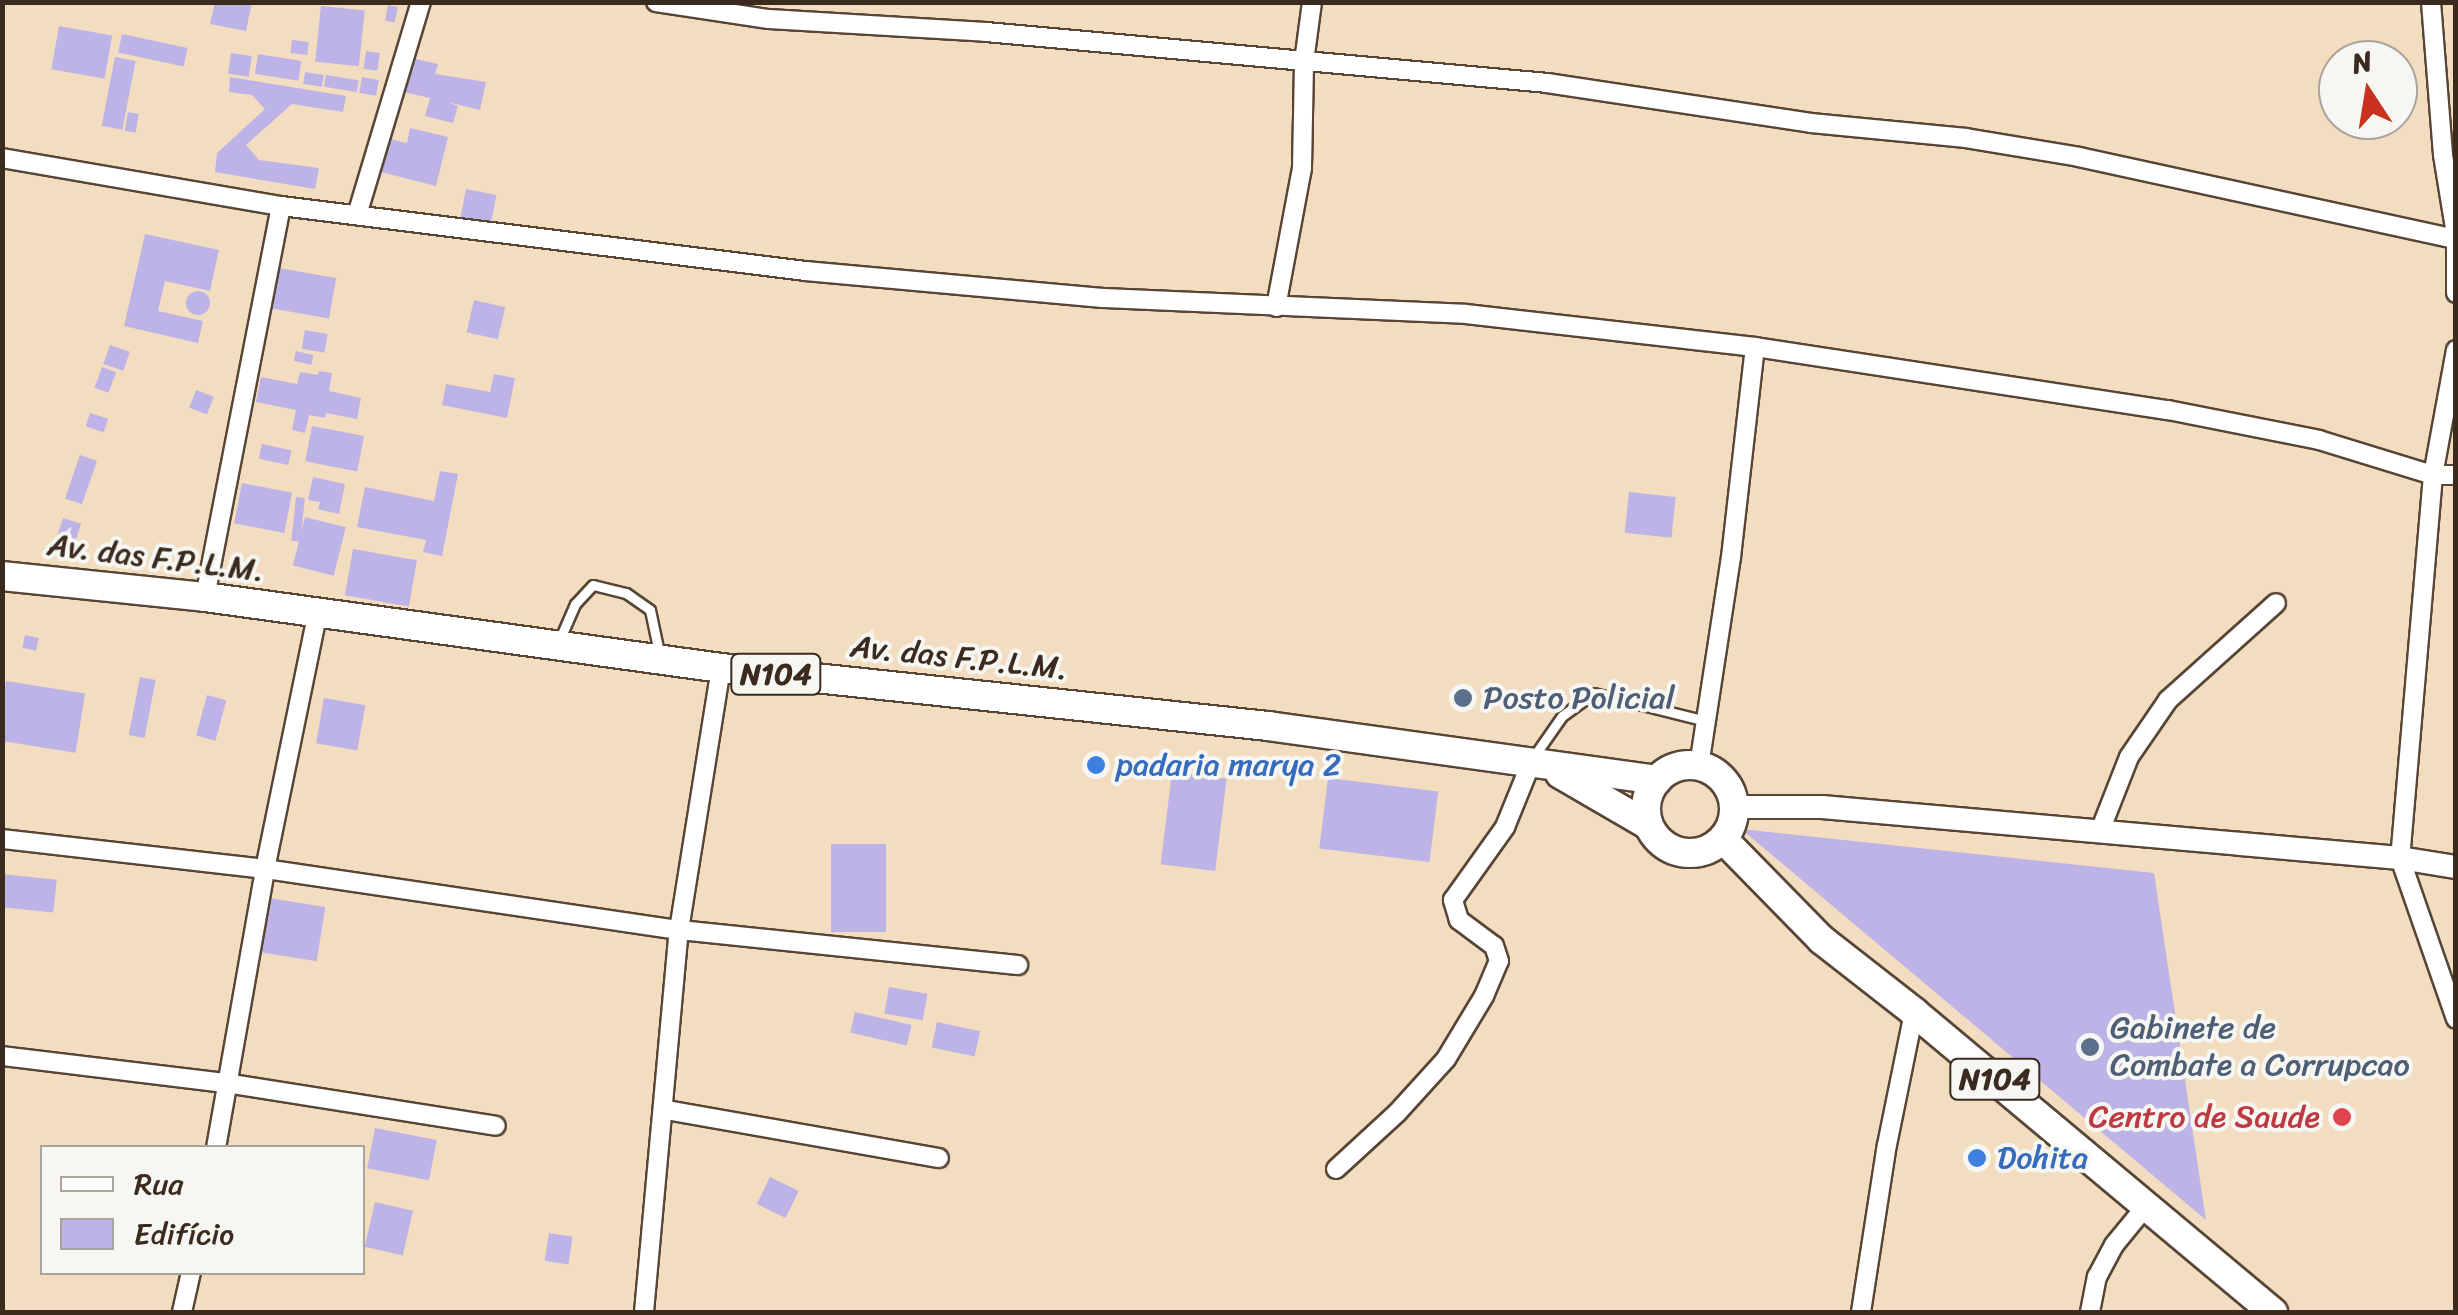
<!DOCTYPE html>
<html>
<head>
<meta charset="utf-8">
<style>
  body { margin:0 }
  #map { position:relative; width:2458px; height:1315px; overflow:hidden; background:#f3ddc0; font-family:Sriracha,sans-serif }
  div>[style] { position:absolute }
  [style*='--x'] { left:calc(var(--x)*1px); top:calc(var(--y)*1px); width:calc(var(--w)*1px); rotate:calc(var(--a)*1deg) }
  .building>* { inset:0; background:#beb3e7; transform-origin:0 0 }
  .round { border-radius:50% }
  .roads { filter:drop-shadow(2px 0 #574536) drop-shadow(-2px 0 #574536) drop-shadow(0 2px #574536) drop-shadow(0 -2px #574536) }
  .service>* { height:9px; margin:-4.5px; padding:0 4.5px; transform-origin:4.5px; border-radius:4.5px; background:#fff }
  .minor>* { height:18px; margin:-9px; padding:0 9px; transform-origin:9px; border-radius:9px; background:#fff }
  .secondary>* { height:22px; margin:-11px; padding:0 11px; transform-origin:11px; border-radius:11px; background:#fff }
  .primary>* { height:28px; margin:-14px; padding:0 14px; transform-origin:14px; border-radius:14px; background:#fff }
  .primary>.ring { margin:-14px; padding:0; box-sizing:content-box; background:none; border:28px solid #fff; border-radius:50% }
  .dots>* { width:28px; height:28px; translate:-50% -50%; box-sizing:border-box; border:5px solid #f6f6f2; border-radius:50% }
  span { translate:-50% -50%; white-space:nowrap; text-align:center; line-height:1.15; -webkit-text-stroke:8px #f6f6f2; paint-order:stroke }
  .shield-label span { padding:2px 8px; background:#f6f6f2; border:2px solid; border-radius:8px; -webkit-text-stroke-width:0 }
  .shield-label { font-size:30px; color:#3b2a1e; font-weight:700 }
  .street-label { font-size:32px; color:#3b2a1e }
  .service-label { font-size:32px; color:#4e5e75 }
  .left { translate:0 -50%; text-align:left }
  .shop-label { font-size:32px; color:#366cbe }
  .health-label { font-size:32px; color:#be3a42 }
  .right { translate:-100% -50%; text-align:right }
  .frame { position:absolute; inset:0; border:5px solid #3b2a1e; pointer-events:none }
  .legend { position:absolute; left:40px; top:1145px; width:325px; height:130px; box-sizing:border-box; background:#f6f6f2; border:2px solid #aba49d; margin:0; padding:12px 18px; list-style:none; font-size:30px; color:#3b2a1e }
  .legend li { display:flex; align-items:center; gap:20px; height:50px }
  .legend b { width:50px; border:2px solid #aba49d }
  .north { position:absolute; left:2318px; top:40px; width:100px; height:100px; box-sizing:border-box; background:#f6f6f2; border:2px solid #aba49d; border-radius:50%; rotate:348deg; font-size:28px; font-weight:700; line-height:40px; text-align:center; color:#3b2a1e }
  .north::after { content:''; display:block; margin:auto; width:35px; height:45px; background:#c8321e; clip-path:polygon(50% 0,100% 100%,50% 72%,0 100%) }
</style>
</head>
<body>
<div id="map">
  <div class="building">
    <i style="clip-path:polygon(215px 2px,252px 2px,246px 31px,210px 24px)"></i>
    <i style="left:388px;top:5px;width:10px;height:16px;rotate:11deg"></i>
    <i style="left:321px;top:6px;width:44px;height:56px;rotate:6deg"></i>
    <i style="left:59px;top:26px;width:54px;height:44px;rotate:10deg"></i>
    <i style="left:122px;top:34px;width:67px;height:19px;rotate:12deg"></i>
    <i style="left:292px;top:40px;width:17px;height:13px;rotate:7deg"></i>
    <i style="left:366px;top:51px;width:14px;height:18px;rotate:8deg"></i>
    <i style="left:231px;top:53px;width:21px;height:21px;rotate:8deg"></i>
    <i style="left:258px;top:54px;width:44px;height:20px;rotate:9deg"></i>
    <i style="left:115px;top:57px;width:21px;height:70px;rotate:11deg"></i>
    <i style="clip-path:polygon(412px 58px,438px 64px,435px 74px,486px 82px,480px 110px,447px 102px,458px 106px,453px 123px,425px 116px,430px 98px,404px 92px)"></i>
    <i style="left:305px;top:72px;width:19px;height:12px;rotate:9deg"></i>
    <i style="left:326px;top:75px;width:33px;height:12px;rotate:9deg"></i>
    <i style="clip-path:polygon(230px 77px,346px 96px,343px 112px,292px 104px,246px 145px,259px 160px,319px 168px,315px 189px,215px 172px,217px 153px,265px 109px,252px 95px,229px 92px)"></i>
    <i style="left:362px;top:77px;width:17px;height:16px;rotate:10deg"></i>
    <i style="left:128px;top:112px;width:11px;height:19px;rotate:10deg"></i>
    <i style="clip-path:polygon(410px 128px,448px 137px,436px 186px,377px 171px,385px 138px,407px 143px)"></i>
    <i style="left:466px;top:189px;width:31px;height:30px;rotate:11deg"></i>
    <i style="clip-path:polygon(145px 234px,219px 250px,210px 291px,165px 281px,158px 311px,203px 321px,198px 343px,124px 326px)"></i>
    <i style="left:279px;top:268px;width:58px;height:41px;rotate:10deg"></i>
    <i class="round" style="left:186px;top:291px;width:24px;height:24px"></i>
    <i style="left:474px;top:300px;width:32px;height:33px;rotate:13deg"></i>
    <i style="left:305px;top:330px;width:23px;height:19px;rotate:10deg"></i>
    <i style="left:110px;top:345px;width:21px;height:20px;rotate:19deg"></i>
    <i style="left:296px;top:351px;width:18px;height:10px;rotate:13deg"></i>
    <i style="left:102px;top:367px;width:15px;height:22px;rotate:20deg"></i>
    <i style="clip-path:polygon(319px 371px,332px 373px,329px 391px,361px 398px,357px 419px,326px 413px,325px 418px,309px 415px,305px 433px,292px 430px,296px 410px,256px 402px,261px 377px,297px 384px,300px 372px,318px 375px)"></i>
    <i style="clip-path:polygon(494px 374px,515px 378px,507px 418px,442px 405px,446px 384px,490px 392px)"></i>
    <i style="left:196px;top:390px;width:19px;height:19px;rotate:21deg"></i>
    <i style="left:90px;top:413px;width:19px;height:14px;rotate:18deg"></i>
    <i style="left:312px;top:426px;width:53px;height:36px;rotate:11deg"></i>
    <i style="left:262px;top:444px;width:30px;height:15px;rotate:12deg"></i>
    <i style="left:80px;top:455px;width:18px;height:46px;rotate:19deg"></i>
    <i style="clip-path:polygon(440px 471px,458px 474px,442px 556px,423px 552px,426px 540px,357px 527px,365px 487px,434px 501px)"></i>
    <i style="clip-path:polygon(313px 477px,345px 484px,339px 514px,318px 509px,320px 502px,308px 500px)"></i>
    <i style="left:242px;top:483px;width:51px;height:41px;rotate:11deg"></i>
    <i style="left:1629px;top:492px;width:47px;height:41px;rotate:6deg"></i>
    <i style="left:296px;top:497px;width:9px;height:44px;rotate:6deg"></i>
    <i style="left:305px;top:517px;width:42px;height:50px;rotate:14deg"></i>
    <i style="left:63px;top:518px;width:19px;height:20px;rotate:18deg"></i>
    <i style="left:353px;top:549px;width:65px;height:47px;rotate:10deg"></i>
    <i style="left:25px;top:635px;width:14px;height:13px;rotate:12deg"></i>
    <i style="left:140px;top:677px;width:16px;height:59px;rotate:11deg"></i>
    <i style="left:6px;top:681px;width:80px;height:60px;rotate:9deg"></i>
    <i style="left:207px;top:695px;width:20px;height:42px;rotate:15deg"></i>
    <i style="left:324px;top:698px;width:42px;height:46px;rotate:10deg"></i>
    <i style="left:1172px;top:772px;width:55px;height:93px;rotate:7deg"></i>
    <i style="left:1328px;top:778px;width:111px;height:71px;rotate:7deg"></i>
    <i style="clip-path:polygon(1741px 829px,2154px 873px,2206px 1220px)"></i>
    <i style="left:831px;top:844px;width:55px;height:88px"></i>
    <i style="left:2px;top:874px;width:55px;height:33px;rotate:6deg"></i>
    <i style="left:269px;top:898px;width:57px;height:55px;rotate:9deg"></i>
    <i style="left:889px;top:987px;width:39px;height:27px;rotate:10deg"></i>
    <i style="left:855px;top:1012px;width:58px;height:21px;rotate:13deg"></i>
    <i style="left:937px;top:1022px;width:44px;height:26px;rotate:12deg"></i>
    <i style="left:375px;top:1128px;width:63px;height:41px;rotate:11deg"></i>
    <i style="left:770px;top:1177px;width:32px;height:30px;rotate:26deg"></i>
    <i style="left:375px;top:1202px;width:39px;height:46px;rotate:13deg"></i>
    <i style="left:549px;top:1233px;width:24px;height:28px;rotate:9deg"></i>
  </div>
  <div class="roads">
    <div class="service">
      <i style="--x:558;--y:643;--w:43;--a:-66.4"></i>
      <i style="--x:575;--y:604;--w:26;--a:-47"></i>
      <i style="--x:593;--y:585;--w:34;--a:14"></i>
      <i style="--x:626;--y:593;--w:29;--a:35"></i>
      <i style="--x:650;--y:610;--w:48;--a:78"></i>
      <i style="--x:1532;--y:759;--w:52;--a:-55.1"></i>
      <i style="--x:1562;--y:716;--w:39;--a:-36"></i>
      <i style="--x:1594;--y:693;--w:115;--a:14"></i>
    </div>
    <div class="minor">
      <i style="--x:656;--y:2;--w:114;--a:8.6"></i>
      <i style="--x:769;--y:19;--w:217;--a:3.4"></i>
      <i style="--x:986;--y:32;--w:563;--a:5.19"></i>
      <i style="--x:1547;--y:83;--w:267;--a:8.6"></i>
      <i style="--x:1811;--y:123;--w:156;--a:5.5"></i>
      <i style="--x:1966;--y:138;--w:115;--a:9.5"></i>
      <i style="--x:2079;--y:157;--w:386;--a:12.3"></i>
      <i style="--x:2431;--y:2;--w:153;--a:85.5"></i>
      <i style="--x:2443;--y:155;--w:80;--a:80.7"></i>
      <i style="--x:2;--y:158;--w:283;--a:9.8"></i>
      <i style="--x:281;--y:206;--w:529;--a:7.06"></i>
      <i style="--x:806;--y:271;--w:297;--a:5.2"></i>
      <i style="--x:1102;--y:298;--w:364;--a:2.5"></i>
      <i style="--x:1466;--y:314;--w:291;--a:6.5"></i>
      <i style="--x:1755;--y:347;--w:418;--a:8.7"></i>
      <i style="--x:2168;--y:410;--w:154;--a:11.2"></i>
      <i style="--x:2319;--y:440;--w:119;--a:17.1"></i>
      <i style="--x:2433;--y:475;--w:23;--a:0"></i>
      <i style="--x:357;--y:215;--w:222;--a:-73.3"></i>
      <i style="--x:2456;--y:246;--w:47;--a:90"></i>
      <i style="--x:1276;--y:307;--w:141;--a:-79.4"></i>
      <i style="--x:1302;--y:168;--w:106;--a:-88.9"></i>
      <i style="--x:1304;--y:62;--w:61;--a:-82.4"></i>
      <i style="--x:2456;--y:350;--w:127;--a:100.4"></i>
      <i style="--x:2433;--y:475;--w:384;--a:94.9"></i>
      <i style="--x:2400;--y:858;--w:170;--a:70.8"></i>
      <i style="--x:205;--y:597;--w:398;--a:-79"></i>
      <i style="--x:1699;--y:766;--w:211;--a:-81.3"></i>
      <i style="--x:1731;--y:557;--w:211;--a:-83.5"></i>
      <i style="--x:2100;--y:831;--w:79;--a:-68.6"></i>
      <i style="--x:2129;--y:757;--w:69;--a:-55.6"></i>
      <i style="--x:2168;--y:700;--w:145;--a:-41.9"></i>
      <i style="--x:2;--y:839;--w:265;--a:6.5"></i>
      <i style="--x:265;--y:869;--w:418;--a:8.4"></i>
      <i style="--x:679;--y:930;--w:341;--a:5.9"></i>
      <i style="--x:2;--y:1056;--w:226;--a:6.9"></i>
      <i style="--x:226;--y:1083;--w:273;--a:9"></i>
      <i style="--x:666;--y:1110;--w:277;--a:10"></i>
      <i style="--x:216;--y:1148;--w:283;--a:-80"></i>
      <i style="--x:265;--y:869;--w:259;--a:-78.4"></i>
      <i style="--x:1336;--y:1169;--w:83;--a:-42.6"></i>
      <i style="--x:1397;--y:1113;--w:73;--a:-47.8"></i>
      <i style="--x:1446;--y:1059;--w:74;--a:-58.9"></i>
      <i style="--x:1484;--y:996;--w:38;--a:-67"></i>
      <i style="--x:1499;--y:961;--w:16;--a:-108"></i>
      <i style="--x:1494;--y:946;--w:44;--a:-143.4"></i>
      <i style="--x:1459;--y:920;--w:21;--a:-107"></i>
      <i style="--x:1453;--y:900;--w:90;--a:-54.5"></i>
      <i style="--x:1505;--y:827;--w:69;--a:-67.9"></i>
      <i style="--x:182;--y:1312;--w:41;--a:-77.3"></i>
      <i style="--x:644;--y:1312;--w:384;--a:-84.8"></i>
      <i style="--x:679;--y:930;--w:265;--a:-80.9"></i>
      <i style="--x:1861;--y:1312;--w:169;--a:-81.2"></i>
      <i style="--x:1887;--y:1145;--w:136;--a:-78.5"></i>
      <i style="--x:2090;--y:1312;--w:36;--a:-79"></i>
      <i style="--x:2097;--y:1277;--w:36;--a:-62"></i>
      <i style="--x:2114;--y:1245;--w:50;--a:-50.6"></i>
    </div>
    <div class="secondary">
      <i style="--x:1735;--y:807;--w:87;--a:0"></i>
      <i style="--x:1822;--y:807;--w:580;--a:5.04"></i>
      <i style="--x:2400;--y:858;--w:57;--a:9.1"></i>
    </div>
    <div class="primary">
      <i style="--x:2;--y:576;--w:204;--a:5.9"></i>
      <i style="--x:205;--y:597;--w:521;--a:7.83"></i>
      <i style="--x:721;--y:668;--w:550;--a:6.05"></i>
      <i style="--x:1268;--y:726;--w:393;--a:7.9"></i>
      <i class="ring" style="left:1646px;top:765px;width:60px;height:60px"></i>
      <i style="--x:1560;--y:774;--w:102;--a:30.1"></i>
      <i style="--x:1723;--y:839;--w:141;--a:45.6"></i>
      <i style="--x:1822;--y:940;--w:117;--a:38"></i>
      <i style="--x:1914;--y:1012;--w:468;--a:39.9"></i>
    </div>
  </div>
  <div class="dots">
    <i style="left:1463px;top:698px;background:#5c6f8a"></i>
    <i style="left:1096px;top:765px;background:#3f7fe0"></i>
    <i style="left:2090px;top:1047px;background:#5c6f8a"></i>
    <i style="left:2342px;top:1117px;background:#e0444e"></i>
    <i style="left:1977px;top:1158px;background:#3f7fe0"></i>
  </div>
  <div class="shield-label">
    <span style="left:776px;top:674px">N104</span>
    <span style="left:1995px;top:1079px">N104</span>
  </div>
  <div class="street-label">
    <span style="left:156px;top:558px;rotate:7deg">Av. das F.P.L.M.</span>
    <span style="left:959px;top:658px;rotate:6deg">Av. das F.P.L.M.</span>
  </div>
  <div class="service-label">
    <span class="left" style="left:1483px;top:698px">Posto Policial</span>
    <span class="left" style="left:2110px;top:1047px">Gabinete de<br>Combate a Corrupcao</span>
  </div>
  <div class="shop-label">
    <span class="left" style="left:1116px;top:765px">padaria marya 2</span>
    <span class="left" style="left:1997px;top:1158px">Dohita</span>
  </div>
  <div class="health-label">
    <span class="right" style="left:2320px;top:1117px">Centro de Saude</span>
  </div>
  <div class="frame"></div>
  <ul class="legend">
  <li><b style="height:12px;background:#fff"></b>Rua</li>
  <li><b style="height:28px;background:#beb3e7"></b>Edifício</li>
  </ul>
  <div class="north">N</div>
</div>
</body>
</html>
